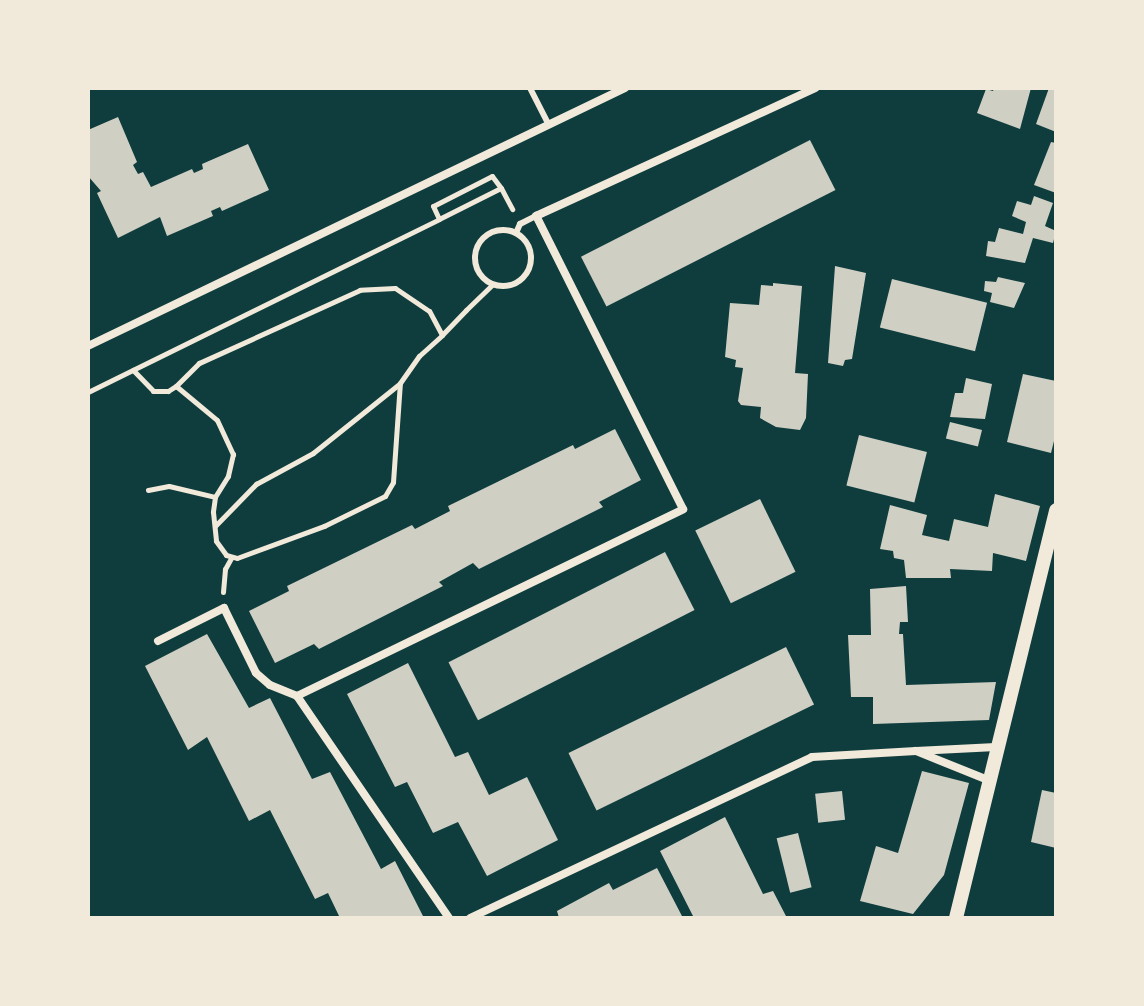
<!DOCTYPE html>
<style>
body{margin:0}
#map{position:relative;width:1144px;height:1006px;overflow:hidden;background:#0f3d3e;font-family:Commissioner,sans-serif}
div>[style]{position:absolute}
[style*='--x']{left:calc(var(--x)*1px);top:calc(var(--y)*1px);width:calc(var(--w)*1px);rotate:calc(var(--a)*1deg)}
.building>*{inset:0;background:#cfcfc3;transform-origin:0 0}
.path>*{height:5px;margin:-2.5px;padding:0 2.5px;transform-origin:2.5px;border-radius:2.5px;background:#f1e9da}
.service>*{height:6px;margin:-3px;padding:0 3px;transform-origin:3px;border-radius:3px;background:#f1e9da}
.service>.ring{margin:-3px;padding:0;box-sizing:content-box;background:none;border:6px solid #f1e9da;border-radius:50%}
.minor>*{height:8px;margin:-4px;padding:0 4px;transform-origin:4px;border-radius:4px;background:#f1e9da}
.tertiary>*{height:14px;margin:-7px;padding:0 7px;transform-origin:7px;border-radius:7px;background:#f1e9da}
span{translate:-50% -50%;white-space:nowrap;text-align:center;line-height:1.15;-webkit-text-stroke:6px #f1e9da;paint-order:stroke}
.frame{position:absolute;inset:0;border:90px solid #f1e9da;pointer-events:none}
</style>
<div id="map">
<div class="building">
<i style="clip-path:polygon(994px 88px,1031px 88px,1020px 129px,977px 113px,986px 89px,993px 91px)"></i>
<i style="clip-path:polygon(1049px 88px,1056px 88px,1056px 132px,1036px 124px)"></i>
<i style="clip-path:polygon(118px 117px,137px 162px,133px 165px,138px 174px,143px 172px,151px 187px,192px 169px,194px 173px,203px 169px,202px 164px,248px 144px,269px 190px,222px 211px,220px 207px,211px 211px,213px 216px,167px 236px,160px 217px,118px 238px,97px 193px,101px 191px,88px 176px,88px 130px)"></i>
<i style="left:810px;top:140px;width:56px;height:257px;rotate:63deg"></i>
<i style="clip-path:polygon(1051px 142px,1056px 143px,1056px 193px,1034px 185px)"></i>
<i style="clip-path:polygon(1034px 196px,1053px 203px,1045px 226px,1056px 231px,1053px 243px,1033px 238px,1025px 263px,986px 256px,988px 241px,995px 242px,999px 228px,1023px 234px,1026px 222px,1012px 216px,1017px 201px,1031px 205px)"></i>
<i style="clip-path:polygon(835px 266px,866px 273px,852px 359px,845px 360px,843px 366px,828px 363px)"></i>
<i style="clip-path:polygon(998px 277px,1025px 283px,1014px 308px,990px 302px,992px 293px,984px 291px,985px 281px,996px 282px)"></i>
<i style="left:892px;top:279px;width:98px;height:50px;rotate:14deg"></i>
<i style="clip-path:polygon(773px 283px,802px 286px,795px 373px,808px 374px,806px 418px,800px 430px,776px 427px,760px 418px,761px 407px,741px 405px,738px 401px,743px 368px,735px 367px,736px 360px,725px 357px,730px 303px,759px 305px,761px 285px,773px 286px)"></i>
<i style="clip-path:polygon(1023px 374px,1056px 381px,1056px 433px,1051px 453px,1007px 442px)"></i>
<i style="clip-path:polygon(966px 378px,992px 384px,985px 419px,950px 417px,955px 393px,963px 393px)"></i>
<i style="left:950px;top:422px;width:33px;height:17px;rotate:14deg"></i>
<i style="clip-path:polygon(615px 429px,641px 480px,599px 502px,603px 507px,479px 569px,473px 563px,439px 582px,443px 586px,319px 649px,314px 644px,275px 663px,249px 611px,289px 591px,287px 586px,412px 525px,415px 529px,450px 511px,448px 506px,573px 445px,575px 449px)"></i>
<i style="left:859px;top:435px;width:70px;height:52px;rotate:14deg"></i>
<i style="clip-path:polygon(995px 494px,1040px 506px,1026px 561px,993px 553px,992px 571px,950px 569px,951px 578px,906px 578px,904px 560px,894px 558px,893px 551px,880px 549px,890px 505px,927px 515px,922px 535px,949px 541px,954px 519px,988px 527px)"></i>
<i style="left:760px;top:499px;width:81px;height:72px;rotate:64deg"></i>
<i style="left:665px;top:552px;width:65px;height:243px;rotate:63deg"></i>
<i style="clip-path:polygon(906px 586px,908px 622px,900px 622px,899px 634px,903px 634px,906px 685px,996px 682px,989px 720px,873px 724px,873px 697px,851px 697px,848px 635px,871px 635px,870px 589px)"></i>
<i style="clip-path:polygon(207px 634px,249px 708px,270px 698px,312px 779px,330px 772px,381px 869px,395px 861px,424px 918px,340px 918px,328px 893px,315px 899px,270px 810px,249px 821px,207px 737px,188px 750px,145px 666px)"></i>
<i style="left:786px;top:647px;width:64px;height:242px;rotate:64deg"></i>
<i style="clip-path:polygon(408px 663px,455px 757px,468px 752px,489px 795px,527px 777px,558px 840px,487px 876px,458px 822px,433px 833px,407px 782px,395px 787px,347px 694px)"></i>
<i style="clip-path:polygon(922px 771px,969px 783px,944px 875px,913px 914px,860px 901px,876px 846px,898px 853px)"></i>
<i style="clip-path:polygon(1042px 790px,1056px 793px,1056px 848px,1031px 842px)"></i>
<i style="left:842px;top:791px;width:29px;height:27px;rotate:84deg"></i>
<i style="clip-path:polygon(725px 817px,763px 894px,773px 891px,787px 918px,694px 918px,660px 851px)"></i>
<i style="left:798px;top:833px;width:56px;height:22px;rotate:76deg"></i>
<i style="clip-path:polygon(657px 868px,683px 918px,559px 918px,557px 911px,609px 883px,613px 890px)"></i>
</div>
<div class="path">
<i style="--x:501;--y:188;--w:15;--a:-127"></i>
<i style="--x:492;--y:176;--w:66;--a:153"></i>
<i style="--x:433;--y:206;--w:14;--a:65"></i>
<i style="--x:439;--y:219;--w:69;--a:-26.6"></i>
<i style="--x:501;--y:188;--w:24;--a:62"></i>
<i style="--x:442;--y:335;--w:27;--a:-118"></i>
<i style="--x:429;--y:311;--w:41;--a:-145.9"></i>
<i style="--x:395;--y:288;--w:35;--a:177"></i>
<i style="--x:360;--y:290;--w:177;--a:155.6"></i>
<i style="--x:199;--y:363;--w:33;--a:135"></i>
<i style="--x:176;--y:386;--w:53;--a:39.7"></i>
<i style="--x:217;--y:420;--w:38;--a:65"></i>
<i style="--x:233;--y:454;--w:23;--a:103"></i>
<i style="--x:228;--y:476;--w:25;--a:122"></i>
<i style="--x:215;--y:497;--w:15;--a:98"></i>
<i style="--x:213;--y:512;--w:29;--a:84"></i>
<i style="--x:216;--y:541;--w:17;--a:54"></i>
<i style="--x:226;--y:555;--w:11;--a:15"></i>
<i style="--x:237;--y:558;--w:93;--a:-20.2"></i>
<i style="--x:324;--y:526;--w:68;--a:-26.2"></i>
<i style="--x:385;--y:496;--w:16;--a:-60"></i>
<i style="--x:393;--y:482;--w:99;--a:-86"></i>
<i style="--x:400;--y:383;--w:33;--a:-55"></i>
<i style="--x:419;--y:356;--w:31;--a:-42"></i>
<i style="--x:442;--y:335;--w:35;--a:-46"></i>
<i style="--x:466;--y:310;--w:37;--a:-44"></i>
<i style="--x:133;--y:370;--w:29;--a:46"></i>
<i style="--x:153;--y:391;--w:15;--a:0"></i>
<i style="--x:168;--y:391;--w:9;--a:-32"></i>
<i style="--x:88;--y:392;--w:391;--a:-26.2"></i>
<i style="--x:148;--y:490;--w:21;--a:-11"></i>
<i style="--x:169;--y:486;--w:47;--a:13.4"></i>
<i style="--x:215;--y:526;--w:59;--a:-45.7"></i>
<i style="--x:256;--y:484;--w:65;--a:-28.5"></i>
<i style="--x:313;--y:453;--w:110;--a:-38.7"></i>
<i style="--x:223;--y:592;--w:23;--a:-85"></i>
<i style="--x:225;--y:569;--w:13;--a:-61"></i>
</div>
<div class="service">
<i style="--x:530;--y:88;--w:39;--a:63"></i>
<i class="ring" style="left:475px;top:230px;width:50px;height:50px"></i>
<i style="--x:516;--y:233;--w:10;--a:-66"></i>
<i style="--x:520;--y:224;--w:18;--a:-27"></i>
</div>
<div class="minor">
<i style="--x:88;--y:346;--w:596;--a:-25.66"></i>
<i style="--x:158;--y:641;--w:74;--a:-26.6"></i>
<i style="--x:224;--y:608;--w:72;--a:63.8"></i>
<i style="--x:256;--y:673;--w:18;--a:41"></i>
<i style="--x:270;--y:685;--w:29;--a:22"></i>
<i style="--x:988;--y:780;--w:78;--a:-158.1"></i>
<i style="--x:916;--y:751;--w:80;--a:-2.9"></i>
<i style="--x:449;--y:918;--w:269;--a:-124.4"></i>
<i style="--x:297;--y:696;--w:429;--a:-25.8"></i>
<i style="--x:683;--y:509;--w:328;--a:-116.6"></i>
<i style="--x:536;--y:216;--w:307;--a:-24.6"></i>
<i style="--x:470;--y:918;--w:378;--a:-25.2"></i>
<i style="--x:812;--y:757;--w:104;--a:-3.3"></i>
</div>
<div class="tertiary">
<i style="--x:956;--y:918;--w:420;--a:-76.2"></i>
</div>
<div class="frame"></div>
</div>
